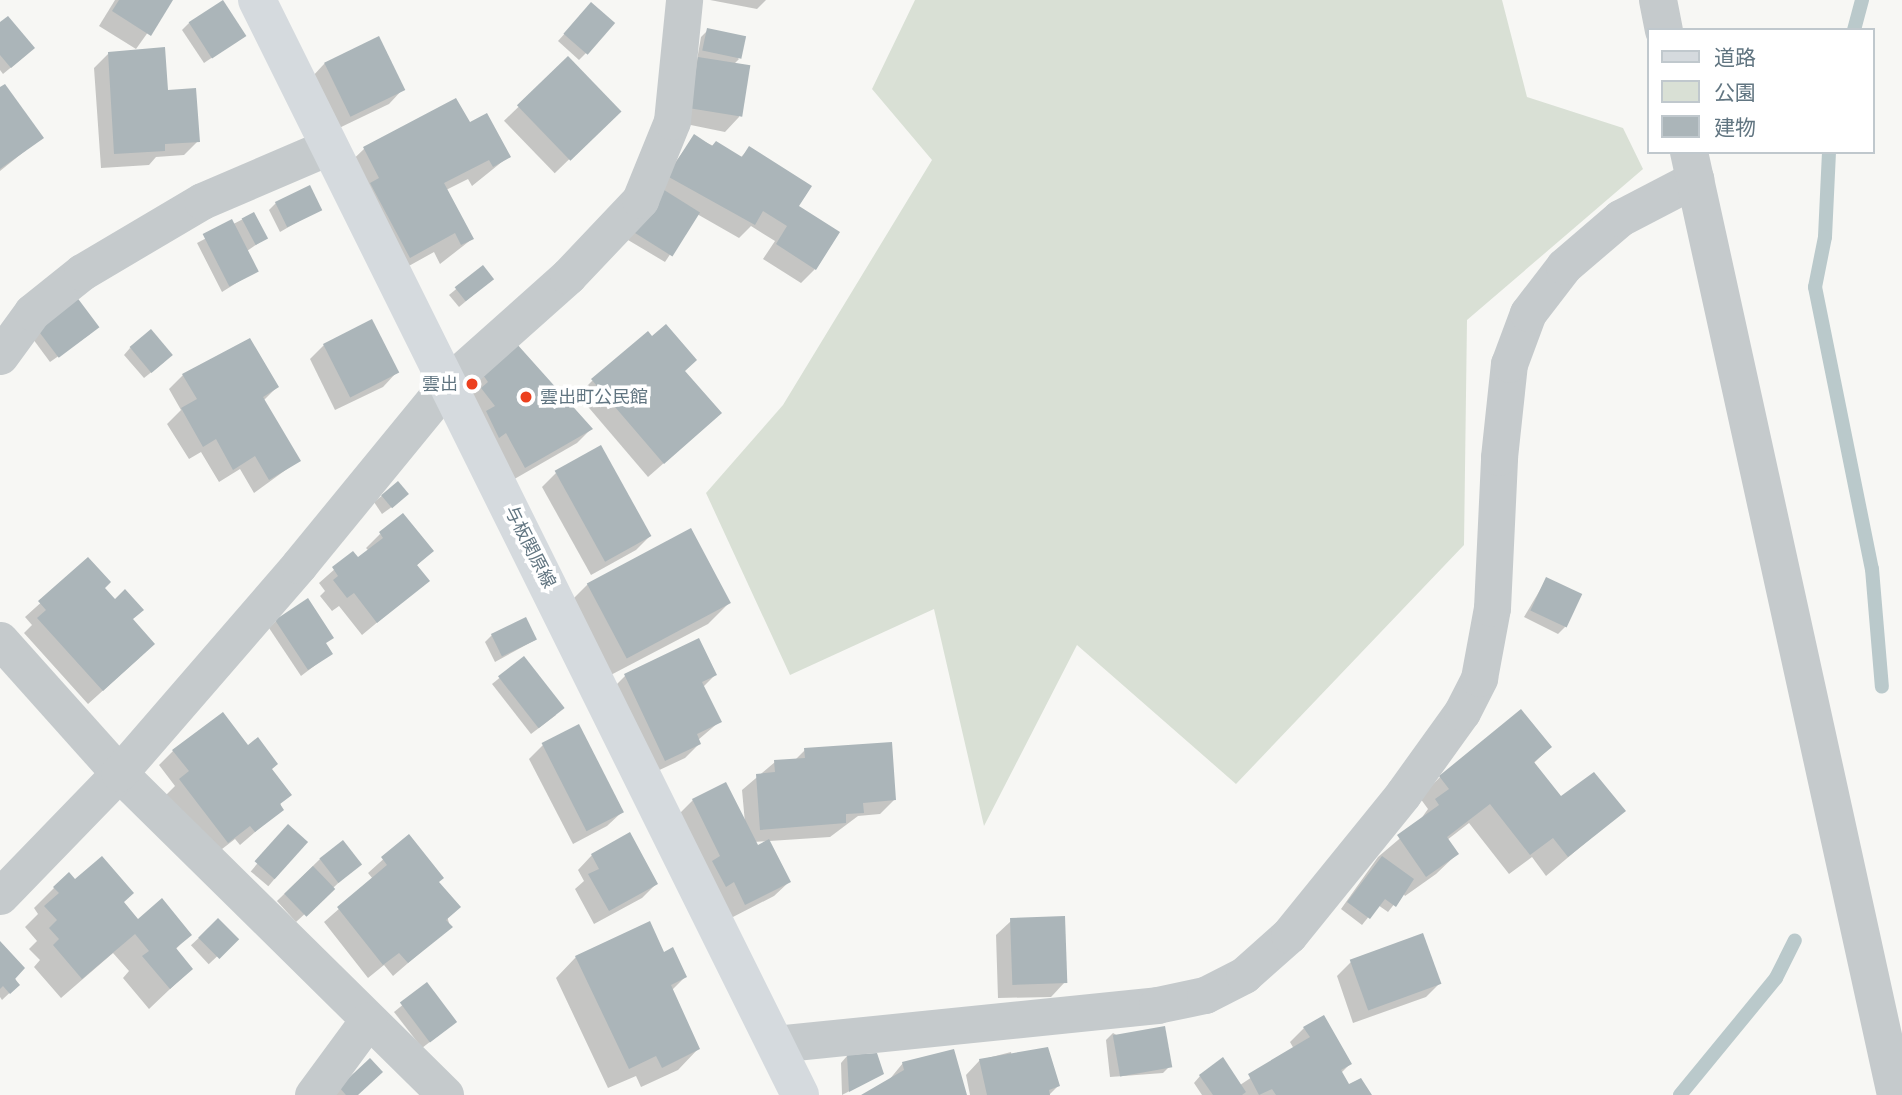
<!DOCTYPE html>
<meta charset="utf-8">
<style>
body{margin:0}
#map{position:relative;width:1902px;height:1095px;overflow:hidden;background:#f7f7f4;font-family:Poppins,"Noto Sans JP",sans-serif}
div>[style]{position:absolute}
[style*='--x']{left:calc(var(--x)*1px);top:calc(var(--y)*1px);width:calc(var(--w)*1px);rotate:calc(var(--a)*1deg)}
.green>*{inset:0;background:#d9e0d5}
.shadow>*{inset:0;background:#0003;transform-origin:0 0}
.stream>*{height:14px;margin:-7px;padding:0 7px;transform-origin:7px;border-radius:7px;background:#bac9cb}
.building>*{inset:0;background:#abb5b9;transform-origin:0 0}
.minor>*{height:37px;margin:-18.5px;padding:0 18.5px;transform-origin:18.5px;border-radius:18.5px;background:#c5cacc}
.tertiary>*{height:38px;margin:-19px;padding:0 19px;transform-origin:19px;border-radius:19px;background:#c5cacc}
.secondary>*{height:38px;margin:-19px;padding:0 19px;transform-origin:19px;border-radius:19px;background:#d5dade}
.dots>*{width:19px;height:19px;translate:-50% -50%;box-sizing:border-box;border:4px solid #fff;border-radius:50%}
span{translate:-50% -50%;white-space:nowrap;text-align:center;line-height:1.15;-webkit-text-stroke:7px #fff;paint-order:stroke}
.poi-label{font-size:18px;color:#617581}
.right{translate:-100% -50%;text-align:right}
.left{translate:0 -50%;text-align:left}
.street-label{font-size:18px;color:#617581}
.legend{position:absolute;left:1647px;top:28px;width:228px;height:126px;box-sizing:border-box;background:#fff;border:2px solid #c0c8cd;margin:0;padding:9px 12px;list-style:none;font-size:21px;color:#617581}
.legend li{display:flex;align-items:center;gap:14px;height:35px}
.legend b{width:35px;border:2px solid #c0c8cd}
</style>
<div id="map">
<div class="green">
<i style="clip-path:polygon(915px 0,1502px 0,1527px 97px,1623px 128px,1643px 169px,1467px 320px,1464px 545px,1236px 784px,1077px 645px,984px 826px,934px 609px,790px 675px,706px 493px,783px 405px,932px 160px,872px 89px)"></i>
</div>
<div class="shadow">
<i style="clip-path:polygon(115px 0,171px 0,136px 49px,99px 26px)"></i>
<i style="clip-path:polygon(710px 0,766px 0,757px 9px)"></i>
<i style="clip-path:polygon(585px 11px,586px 53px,579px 60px,558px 41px)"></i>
<i style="clip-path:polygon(189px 23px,244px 36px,204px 63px,182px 30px)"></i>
<i style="clip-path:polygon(0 24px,26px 55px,3px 74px,0 70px)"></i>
<i style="clip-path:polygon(708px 30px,739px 59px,734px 64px,739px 117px,725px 132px,676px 122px,684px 73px,697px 60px,701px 37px)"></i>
<i style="clip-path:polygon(109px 53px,166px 92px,198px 141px,184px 155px,156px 157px,149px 165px,101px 168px,94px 68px)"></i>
<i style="left:568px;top:59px;width:73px;height:89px;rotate:46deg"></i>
<i style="clip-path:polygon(325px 63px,403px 89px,389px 104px,337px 129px,311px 78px)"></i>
<i style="clip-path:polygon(0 89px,41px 138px,0 171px)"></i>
<i style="clip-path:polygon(456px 100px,469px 124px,508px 157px,472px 186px,468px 179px,446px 190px,472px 239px,440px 264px,434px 252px,389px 277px,343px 169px,364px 149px)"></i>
<i style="clip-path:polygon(694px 137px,740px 158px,750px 148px,796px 207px,815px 269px,801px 283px,763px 259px,775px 241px,751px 226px,739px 238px,697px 214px,665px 262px,628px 240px,654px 191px)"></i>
<i style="clip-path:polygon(276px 203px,320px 209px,280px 232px,269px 210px)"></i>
<i style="clip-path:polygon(243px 219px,266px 238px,247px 251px,257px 270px,222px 292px,197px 243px)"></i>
<i style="clip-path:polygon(483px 267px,485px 285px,459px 307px,449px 295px)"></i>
<i style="clip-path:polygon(76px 299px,90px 334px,50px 362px,30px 335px)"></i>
<i style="clip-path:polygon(324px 345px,397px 372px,383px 387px,335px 410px,310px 359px)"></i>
<i style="clip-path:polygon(130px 348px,164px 362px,144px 378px,124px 355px)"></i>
<i style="clip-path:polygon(684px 372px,705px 427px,648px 477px,578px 395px,592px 381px)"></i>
<i style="clip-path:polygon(482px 373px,591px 429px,577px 443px,511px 481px,468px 387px)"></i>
<i style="clip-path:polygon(183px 375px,277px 387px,263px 401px,298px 461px,254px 493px,240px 469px,219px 482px,201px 452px,189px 459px,167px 424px,181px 410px,169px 389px)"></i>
<i style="clip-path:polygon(556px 473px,650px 536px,636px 550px,591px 575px,542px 487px)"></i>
<i style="clip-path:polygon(398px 483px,400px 501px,382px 514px,374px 502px)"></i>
<i style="clip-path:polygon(380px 534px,432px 551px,416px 566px,427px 581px,362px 635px,339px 606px,332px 611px,320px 596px,325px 591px,319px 583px,353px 553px,358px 560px,369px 551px,366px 548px)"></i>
<i style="clip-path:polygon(88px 560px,102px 588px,131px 620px,139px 658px,88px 704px,24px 633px,32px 625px,25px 617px)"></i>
<i style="clip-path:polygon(1546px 580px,1565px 627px,1558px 634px,1524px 617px)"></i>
<i style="clip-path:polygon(588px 584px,729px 603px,708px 624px,605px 678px,567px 605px)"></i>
<i style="clip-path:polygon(276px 621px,324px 645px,330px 654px,301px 676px,269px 628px)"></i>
<i style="clip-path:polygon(492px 635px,535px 640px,495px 662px,485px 642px)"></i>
<i style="clip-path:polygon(524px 658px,556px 715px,531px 734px,492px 684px)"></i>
<i style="clip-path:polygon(715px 675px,703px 687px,719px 722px,698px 740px,699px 744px,685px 758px,651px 774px,611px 690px,625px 676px)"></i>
<i style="clip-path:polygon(543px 745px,622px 812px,607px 826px,573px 844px,529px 759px)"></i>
<i style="clip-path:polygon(248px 747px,270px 769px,282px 809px,240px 845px,235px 839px,213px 856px,166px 795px,175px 786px,159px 765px,173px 751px)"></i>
<i style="clip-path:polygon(1550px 747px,1533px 764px,1561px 798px,1623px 811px,1546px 876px,1532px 857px,1509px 874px,1469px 823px,1447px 840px,1457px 854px,1436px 874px,1405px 896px,1403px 893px,1388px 912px,1378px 905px,1362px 925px,1341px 909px,1378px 857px,1418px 823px,1428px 809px,1420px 798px,1440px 777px)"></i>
<i style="clip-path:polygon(805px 750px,894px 800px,880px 814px,858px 816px,830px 837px,754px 842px,789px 882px,774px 896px,731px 918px,679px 814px,693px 800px,745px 823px,742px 790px,775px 762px,795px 760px)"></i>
<i style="left:288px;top:827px;width:23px;height:58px;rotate:40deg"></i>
<i style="clip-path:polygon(409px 836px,438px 882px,450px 927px,393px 976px,384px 965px,368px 978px,324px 922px,373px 879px,368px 873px)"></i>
<i style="clip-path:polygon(592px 855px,656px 884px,642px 898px,594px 924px,575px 889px,584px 881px,578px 870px)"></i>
<i style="clip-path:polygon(320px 859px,359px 864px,296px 922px,277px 901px)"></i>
<i style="clip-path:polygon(75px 881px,122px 903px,138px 921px,190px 934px,175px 950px,191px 969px,149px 1009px,123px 978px,129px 971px,113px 953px,61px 998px,34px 967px,40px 960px,29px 949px,37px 941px,25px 927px,38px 914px,34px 908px,54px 888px)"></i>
<i style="left:218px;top:920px;width:26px;height:37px;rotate:47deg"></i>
<i style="clip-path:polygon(1011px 921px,1065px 982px,1051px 997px,998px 998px,996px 935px)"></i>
<i style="clip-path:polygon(0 943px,18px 985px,2px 1000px,0 997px)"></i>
<i style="clip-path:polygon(663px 954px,685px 977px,671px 991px,698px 1049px,678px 1070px,641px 1087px,636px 1076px,608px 1088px,556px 978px,576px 957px)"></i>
<i style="clip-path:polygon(1351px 962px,1440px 983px,1426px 997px,1353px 1023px,1337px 976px)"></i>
<i style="clip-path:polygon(427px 985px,448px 1028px,422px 1048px,394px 1012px)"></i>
<i style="clip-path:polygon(1304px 1028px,1350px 1064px,1341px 1073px,1349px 1086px,1370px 1095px,1202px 1095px,1194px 1083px,1200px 1076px,1240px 1085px,1294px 1049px,1290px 1042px)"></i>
<i style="clip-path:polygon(1113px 1033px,1170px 1066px,1163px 1073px,1110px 1077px,1106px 1040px)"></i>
<i style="clip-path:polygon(1011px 1052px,1012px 1058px,1058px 1086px,1049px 1095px,970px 1095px,966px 1075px,980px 1060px)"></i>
<i style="clip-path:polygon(847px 1056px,882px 1074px,842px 1095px,841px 1063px)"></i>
<i style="clip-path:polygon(903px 1063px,965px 1095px,864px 1095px,889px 1080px)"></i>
<i style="clip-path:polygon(340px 1088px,357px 1095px,333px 1095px)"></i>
</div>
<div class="stream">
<i style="--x:1854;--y:30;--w:31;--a:-75"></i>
<i style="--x:1829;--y:152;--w:85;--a:92.7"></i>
<i style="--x:1825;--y:237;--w:51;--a:101.3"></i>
<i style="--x:1815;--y:287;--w:288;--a:78.6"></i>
<i style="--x:1872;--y:569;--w:118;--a:85.2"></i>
<i style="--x:1680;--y:1095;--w:151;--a:-50.6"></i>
<i style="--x:1776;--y:978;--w:42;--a:-63.4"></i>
</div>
<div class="building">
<i style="clip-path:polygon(119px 0,173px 0,151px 36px,112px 11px)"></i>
<i style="left:223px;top:0;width:43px;height:41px;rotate:57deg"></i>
<i style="left:591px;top:2px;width:32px;height:42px;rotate:41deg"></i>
<i style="clip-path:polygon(8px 16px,35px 48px,11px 68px,0 55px,0 22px)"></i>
<i style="left:707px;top:28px;width:40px;height:23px;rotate:12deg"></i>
<i style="left:379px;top:36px;width:60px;height:61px;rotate:64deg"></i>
<i style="clip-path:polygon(165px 47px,168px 90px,196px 88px,200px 142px,165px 144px,165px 151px,114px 154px,108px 52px)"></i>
<i style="left:568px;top:56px;width:77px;height:71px;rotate:46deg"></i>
<i style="left:698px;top:57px;width:53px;height:52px;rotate:9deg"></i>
<i style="clip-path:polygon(5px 84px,44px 138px,0 169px,0 87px)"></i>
<i style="clip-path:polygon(456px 98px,470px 122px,487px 113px,511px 157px,493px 167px,489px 160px,444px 183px,474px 239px,461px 245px,455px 233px,410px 258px,370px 183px,379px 178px,363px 147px)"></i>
<i style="clip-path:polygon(694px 134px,712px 146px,716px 141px,742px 157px,749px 146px,812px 186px,799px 206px,840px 232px,816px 270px,776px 244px,787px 226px,763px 211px,755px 225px,667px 176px)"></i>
<i style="left:310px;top:185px;width:28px;height:39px;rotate:64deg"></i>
<i style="left:661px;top:188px;width:46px;height:52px;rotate:32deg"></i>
<i style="left:254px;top:212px;width:30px;height:14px;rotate:62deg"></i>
<i style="left:232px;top:219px;width:59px;height:33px;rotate:63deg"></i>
<i style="left:483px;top:265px;width:18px;height:36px;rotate:52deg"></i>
<i style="left:76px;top:296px;width:39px;height:51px;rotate:53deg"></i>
<i style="left:372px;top:319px;width:60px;height:55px;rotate:63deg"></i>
<i style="clip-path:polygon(666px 324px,697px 360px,685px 371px,722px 413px,664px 464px,591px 379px,648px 331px,652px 336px)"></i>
<i style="left:151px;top:329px;width:34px;height:28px;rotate:50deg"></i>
<i style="clip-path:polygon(250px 338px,279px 387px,263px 397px,301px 461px,269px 480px,255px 456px,233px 470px,216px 439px,203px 447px,181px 408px,197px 399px,182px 374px)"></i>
<i style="clip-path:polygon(516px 343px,593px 429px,525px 468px,506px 433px,499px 438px,486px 411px,495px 406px,481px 388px,488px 382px,481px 372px)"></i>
<i style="left:601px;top:445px;width:104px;height:53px;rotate:61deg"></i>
<i style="left:398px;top:481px;width:17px;height:22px;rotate:50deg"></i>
<i style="clip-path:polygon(403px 513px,434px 551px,417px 565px,430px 581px,377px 623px,354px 593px,347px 598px,333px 580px,338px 576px,332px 567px,353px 551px,358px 557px,383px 538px,379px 532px)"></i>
<i style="left:691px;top:528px;width:85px;height:118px;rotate:62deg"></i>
<i style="clip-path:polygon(88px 557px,111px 582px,105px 588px,115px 599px,125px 589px,144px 610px,133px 619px,155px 644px,103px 691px,37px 618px,46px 610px,38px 601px)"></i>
<i style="left:1546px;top:577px;width:40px;height:37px;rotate:25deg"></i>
<i style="clip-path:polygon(308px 598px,334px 638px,326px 643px,333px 654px,308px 670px,275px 620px)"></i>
<i style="left:526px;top:617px;width:25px;height:39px;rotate:64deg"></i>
<i style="clip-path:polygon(699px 638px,717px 675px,702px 682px,722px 722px,697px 734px,701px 744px,665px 761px,624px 674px)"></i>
<i style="left:524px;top:656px;width:66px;height:33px;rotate:52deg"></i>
<i style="clip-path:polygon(1521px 709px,1552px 747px,1534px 762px,1561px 796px,1594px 772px,1626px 811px,1568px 857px,1553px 838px,1530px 855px,1490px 804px,1447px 837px,1459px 854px,1426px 877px,1397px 835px,1439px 805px,1435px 799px,1449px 789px,1439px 776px)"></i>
<i style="clip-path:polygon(223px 712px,248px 745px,258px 737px,278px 764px,272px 769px,292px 795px,280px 804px,284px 810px,255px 832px,250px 826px,228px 843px,179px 779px,189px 771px,172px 750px)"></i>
<i style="left:579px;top:724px;width:99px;height:42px;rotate:63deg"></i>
<i style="clip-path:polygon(892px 742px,896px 800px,863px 803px,864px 813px,846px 814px,846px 823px,760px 830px,756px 774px,775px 772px,774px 760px,805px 758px,804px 748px)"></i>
<i style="clip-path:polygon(726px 782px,758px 845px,769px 839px,791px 882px,745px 905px,734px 882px,726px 887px,712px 861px,720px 856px,692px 799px)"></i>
<i style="left:288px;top:824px;width:27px;height:50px;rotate:42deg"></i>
<i style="clip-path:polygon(630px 832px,658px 884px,609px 911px,588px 874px,599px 869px,591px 854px)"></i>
<i style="clip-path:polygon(409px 834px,444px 878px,439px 882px,461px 907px,446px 920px,453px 927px,408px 963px,399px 953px,383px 965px,337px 907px,387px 865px,381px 857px)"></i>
<i style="left:343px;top:840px;width:31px;height:30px;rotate:52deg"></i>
<i style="clip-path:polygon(102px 856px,134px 893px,124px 902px,138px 919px,162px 898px,192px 935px,176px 948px,193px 969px,170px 989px,142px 956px,149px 951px,135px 934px,82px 979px,53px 945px,59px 939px,49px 928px,57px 920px,44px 906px,59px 893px,53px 887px,69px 872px,75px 879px)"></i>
<i style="clip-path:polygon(1382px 856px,1414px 879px,1396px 907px,1385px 899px,1370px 919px,1347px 902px)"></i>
<i style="left:313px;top:866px;width:32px;height:40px;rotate:46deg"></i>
<i style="left:1065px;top:916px;width:67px;height:55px;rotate:88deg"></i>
<i style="left:218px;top:918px;width:30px;height:28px;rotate:45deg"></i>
<i style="clip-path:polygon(650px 921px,664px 952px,673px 947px,687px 977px,671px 985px,700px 1049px,662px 1068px,656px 1056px,629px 1069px,575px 956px)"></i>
<i style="left:1423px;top:933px;width:54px;height:78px;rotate:70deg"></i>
<i style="clip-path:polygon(0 941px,25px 968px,15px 979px,20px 985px,10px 994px,3px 986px,0 989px)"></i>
<i style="left:427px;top:982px;width:50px;height:34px;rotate:53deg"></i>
<i style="clip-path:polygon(1324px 1015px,1352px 1064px,1341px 1070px,1349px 1084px,1361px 1078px,1372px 1095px,1276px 1095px,1272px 1089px,1259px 1095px,1248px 1074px,1310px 1037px,1303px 1027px)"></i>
<i style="left:1165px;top:1026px;width:42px;height:53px;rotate:80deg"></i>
<i style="clip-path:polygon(1048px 1047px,1060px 1086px,1049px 1090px,1050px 1095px,987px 1095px,979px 1059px)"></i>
<i style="clip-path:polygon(954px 1049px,967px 1095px,861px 1095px,904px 1070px,902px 1062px)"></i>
<i style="clip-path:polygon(877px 1053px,884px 1074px,849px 1092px,847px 1055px)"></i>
<i style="clip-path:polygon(1223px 1057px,1246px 1092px,1242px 1095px,1213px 1095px,1199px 1075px)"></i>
<i style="clip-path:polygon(370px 1058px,383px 1072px,358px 1095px,346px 1095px,339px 1087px)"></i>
</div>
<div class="minor">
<i style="--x:0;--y:356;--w:54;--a:-54"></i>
<i style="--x:32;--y:312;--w:64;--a:-38.7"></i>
<i style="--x:82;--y:272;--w:139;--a:-30.6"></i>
<i style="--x:202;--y:201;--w:137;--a:-23.2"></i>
<i style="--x:0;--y:640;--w:178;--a:48.2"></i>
<i style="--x:119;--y:773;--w:458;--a:44.6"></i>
<i style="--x:0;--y:896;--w:171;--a:-45.9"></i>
<i style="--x:119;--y:773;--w:275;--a:-49.1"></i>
<i style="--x:299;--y:565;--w:235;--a:-50.7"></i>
<i style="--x:448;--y:383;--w:161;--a:-41.7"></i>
<i style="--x:568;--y:276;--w:105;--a:-46.5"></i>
<i style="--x:640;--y:200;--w:85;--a:-67.9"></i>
<i style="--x:672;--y:121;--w:122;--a:-84.3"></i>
<i style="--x:775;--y:1044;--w:384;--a:-5.8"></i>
<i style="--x:1157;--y:1005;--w:49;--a:-11.8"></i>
<i style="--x:1205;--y:995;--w:44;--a:-27.1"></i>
<i style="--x:1244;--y:975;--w:60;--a:-41.6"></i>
<i style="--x:1289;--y:935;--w:181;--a:-51"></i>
<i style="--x:1403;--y:794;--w:101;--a:-54.3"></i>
<i style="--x:1462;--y:712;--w:38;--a:-63"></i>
<i style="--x:1479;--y:678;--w:71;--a:-79.5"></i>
<i style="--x:1492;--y:608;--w:151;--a:-87.3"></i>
<i style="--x:1499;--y:457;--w:94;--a:-83.9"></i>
<i style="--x:1509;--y:364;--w:54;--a:-69.6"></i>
<i style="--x:1528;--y:313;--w:59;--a:-52.5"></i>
<i style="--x:1564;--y:266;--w:74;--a:-40.6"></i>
<i style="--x:1620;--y:218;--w:85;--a:-27.5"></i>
<i style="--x:313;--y:1095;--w:93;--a:-53.7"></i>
</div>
<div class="tertiary">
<i style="--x:1658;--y:0;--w:31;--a:79"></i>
<i style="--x:1689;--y:152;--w:965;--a:77.62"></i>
</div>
<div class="secondary">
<i style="--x:257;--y:0;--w:1222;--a:63.62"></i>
</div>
<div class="dots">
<i style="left:472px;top:384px;background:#ec401f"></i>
<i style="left:526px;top:397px;background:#ec401f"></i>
</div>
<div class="poi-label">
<span class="right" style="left:458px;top:384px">雲出</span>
<span class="left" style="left:540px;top:397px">雲出町公民館</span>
</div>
<div class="street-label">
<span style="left:530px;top:547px;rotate:63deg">与板関原線</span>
</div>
<ul class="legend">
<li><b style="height:9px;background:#d5dade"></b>道路</li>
<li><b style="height:19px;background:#d9e0d5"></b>公園</li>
<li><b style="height:19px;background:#abb5b9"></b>建物</li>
</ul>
</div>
